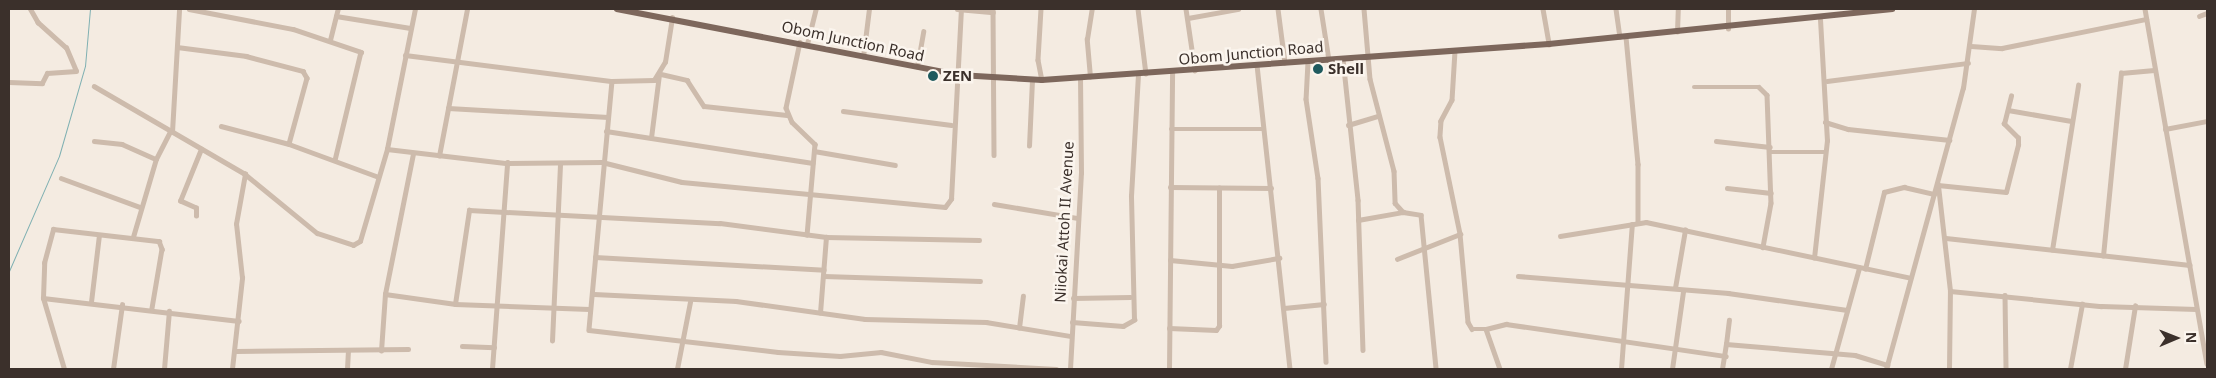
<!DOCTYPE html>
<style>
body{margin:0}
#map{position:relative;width:2216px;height:378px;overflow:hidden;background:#f4ebe1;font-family:"Noto Sans",sans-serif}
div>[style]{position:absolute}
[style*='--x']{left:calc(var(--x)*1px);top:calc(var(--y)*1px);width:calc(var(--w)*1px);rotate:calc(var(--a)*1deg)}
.stream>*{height:1px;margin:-0.5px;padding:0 0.5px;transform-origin:0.5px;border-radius:0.5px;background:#7fb0b2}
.minor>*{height:4.5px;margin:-2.25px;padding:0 2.25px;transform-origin:2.25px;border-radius:2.25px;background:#cdbbac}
.major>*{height:5.5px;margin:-2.75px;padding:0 2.75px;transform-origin:2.75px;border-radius:2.75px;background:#7d675c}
.dots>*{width:14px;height:14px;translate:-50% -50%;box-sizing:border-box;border:2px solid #fbf5ee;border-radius:50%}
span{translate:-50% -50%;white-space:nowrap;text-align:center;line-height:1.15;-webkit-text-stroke:5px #fbf5ee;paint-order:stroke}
.street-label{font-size:15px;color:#3b302b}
.poi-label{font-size:15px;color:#3b302b;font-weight:700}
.left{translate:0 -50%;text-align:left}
.frame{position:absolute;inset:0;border:10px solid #3b302b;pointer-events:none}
.north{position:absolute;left:2151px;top:313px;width:50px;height:50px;-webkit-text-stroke:4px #fbf5ee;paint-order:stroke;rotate:89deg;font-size:14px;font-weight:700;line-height:20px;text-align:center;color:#3b302b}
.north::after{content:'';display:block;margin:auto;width:18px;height:22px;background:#3b302b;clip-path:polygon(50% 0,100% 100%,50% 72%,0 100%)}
</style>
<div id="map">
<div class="stream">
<i style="--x:9;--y:271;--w:125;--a:-66.5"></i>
<i style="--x:59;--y:156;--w:94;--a:-73.9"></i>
<i style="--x:85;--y:66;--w:57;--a:-85"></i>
</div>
<div class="minor">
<i style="--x:189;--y:9;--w:106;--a:10.9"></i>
<i style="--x:293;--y:29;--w:72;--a:18.7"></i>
<i style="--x:361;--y:52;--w:111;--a:103.5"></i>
<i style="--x:957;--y:9;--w:36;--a:5"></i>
<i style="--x:993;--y:9;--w:146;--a:89.6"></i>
<i style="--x:1041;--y:9;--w:51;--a:93.4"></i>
<i style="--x:1038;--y:60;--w:20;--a:79"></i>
<i style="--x:1138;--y:9;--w:65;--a:83"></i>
<i style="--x:1186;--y:9;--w:62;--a:81.6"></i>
<i style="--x:1278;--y:9;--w:54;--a:82.6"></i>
<i style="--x:1321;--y:9;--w:52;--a:81.1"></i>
<i style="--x:1364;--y:9;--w:70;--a:85.1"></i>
<i style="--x:1370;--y:79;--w:95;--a:75.4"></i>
<i style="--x:1394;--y:171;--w:32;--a:88"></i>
<i style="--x:1395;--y:203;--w:12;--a:48"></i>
<i style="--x:1403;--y:212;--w:18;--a:9"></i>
<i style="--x:1421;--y:215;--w:155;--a:84.4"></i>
<i style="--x:1543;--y:9;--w:36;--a:80"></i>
<i style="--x:1616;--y:9;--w:28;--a:82"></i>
<i style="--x:2145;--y:9;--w:360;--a:80.1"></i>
<i style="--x:336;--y:16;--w:75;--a:9.2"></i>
<i style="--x:2199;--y:16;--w:9;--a:-21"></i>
<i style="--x:1188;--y:18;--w:51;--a:-10.2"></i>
<i style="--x:1728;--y:29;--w:20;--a:-90"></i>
<i style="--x:1677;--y:32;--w:23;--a:-88"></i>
<i style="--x:1626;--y:37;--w:128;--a:84.6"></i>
<i style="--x:1638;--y:164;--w:57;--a:90"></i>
<i style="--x:330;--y:40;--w:32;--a:-76"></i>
<i style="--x:800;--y:42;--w:67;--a:102"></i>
<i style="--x:786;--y:108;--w:15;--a:67"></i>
<i style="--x:792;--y:122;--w:32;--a:44"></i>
<i style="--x:815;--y:144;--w:91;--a:95"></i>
<i style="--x:807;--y:44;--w:36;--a:-76"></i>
<i style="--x:1971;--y:46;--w:31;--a:4"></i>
<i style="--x:2002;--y:48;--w:147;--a:-11.4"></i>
<i style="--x:177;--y:47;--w:70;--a:7.4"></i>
<i style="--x:246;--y:56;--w:59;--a:14.7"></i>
<i style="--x:303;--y:71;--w:8;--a:60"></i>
<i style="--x:307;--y:78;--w:68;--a:105.3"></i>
<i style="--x:1455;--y:51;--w:49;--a:93.5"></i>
<i style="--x:1452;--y:100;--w:24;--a:118"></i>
<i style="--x:1441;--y:121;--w:16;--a:94"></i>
<i style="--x:1440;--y:137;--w:99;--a:78.3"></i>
<i style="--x:1460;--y:234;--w:88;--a:84.8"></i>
<i style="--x:1468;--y:322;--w:8;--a:60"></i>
<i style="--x:1472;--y:329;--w:14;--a:0"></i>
<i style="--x:1486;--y:329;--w:42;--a:70.7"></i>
<i style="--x:405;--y:55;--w:209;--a:7.2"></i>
<i style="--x:612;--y:81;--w:42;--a:-1.4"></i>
<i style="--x:654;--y:80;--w:21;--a:-59"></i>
<i style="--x:665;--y:62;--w:45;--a:-81"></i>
<i style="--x:863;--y:57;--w:48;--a:-82.9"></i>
<i style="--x:1343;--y:59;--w:142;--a:83.9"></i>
<i style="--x:1358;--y:200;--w:150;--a:88.1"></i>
<i style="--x:1308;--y:62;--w:37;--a:93"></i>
<i style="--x:1306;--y:99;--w:80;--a:81.4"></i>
<i style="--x:1318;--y:178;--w:184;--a:87.5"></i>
<i style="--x:1257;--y:65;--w:306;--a:83.8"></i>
<i style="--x:917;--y:67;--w:36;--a:-80"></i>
<i style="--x:661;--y:74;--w:27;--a:13"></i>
<i style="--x:687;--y:80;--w:31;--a:57"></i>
<i style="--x:704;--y:106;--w:83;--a:6.2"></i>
<i style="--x:1090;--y:77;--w:38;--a:-95"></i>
<i style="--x:1087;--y:39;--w:30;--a:-81"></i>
<i style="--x:612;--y:81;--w:250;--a:95.3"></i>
<i style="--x:589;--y:330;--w:190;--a:6.6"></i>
<i style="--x:778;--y:352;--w:62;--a:3.7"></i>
<i style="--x:840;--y:356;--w:41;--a:-5.6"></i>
<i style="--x:881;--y:352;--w:52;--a:11.1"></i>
<i style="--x:932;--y:362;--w:124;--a:3.2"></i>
<i style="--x:1827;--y:81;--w:142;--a:-7.3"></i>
<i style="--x:9;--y:82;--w:33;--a:2"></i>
<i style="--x:42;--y:83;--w:11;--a:-63"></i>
<i style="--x:47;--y:73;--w:29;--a:-4"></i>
<i style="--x:76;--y:71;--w:25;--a:-113"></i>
<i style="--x:66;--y:48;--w:38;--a:-138"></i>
<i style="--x:38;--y:23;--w:16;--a:-120"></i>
<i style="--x:94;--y:86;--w:175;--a:30.2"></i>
<i style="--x:245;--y:174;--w:93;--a:39.3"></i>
<i style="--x:317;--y:233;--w:38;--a:18"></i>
<i style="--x:353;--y:245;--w:8;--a:-30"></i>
<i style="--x:360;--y:241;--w:96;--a:-73.6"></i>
<i style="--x:387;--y:149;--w:143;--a:-78.7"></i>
<i style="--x:1694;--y:87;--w:65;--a:0"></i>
<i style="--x:1759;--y:87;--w:11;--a:45"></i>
<i style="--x:1767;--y:95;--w:108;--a:87.9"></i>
<i style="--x:1771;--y:203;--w:45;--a:100.3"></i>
<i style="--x:448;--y:108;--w:160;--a:3.2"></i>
<i style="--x:2008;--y:110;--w:64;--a:9.9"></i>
<i style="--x:843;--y:111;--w:109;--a:7.4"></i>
<i style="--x:1825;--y:122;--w:24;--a:17"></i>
<i style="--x:1848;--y:129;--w:102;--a:6.2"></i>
<i style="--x:1348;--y:125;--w:31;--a:-17"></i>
<i style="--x:221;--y:126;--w:70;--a:14.8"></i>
<i style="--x:289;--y:144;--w:93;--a:20.2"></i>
<i style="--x:1171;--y:129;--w:92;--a:0"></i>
<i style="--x:2165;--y:129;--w:43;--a:-10.8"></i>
<i style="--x:606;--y:131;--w:209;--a:8.8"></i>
<i style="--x:172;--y:132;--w:123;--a:-86.7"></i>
<i style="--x:651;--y:138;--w:64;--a:-82.8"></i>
<i style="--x:94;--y:141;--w:28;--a:6"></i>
<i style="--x:122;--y:144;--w:37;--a:24"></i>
<i style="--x:1716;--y:141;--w:54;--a:6.3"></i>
<i style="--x:1029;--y:146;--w:66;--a:-87.4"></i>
<i style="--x:387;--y:149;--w:121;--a:6.7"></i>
<i style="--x:507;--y:163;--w:95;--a:-0.6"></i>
<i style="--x:602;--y:162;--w:82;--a:14"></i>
<i style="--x:682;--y:182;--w:264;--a:5.4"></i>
<i style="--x:945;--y:207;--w:10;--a:-53"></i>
<i style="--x:951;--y:199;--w:190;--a:-87"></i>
<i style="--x:814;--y:151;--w:82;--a:9.8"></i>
<i style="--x:1770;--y:152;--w:56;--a:0"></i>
<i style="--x:439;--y:156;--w:150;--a:-79.2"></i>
<i style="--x:61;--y:178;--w:84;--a:20.2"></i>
<i style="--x:1170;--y:187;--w:101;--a:0.6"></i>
<i style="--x:1727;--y:188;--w:44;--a:6.5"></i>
<i style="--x:994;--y:204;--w:85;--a:9.5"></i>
<i style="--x:196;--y:216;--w:8;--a:-90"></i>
<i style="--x:196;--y:208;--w:17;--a:-156"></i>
<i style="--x:180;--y:201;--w:56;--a:-68"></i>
<i style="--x:1358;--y:220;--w:46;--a:-10.1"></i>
<i style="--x:1560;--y:236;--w:87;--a:-9.2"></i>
<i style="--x:1646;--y:222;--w:268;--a:11.9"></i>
<i style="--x:133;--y:237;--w:81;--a:-73.6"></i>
<i style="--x:156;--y:159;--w:31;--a:-63"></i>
<i style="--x:1946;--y:238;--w:245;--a:6.3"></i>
<i style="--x:2052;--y:250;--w:167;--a:-81"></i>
<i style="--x:2103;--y:256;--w:184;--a:-84.4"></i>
<i style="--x:2121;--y:73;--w:33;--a:-5"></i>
<i style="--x:595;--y:257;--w:229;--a:3.2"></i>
<i style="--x:1814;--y:258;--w:118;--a:-83.7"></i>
<i style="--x:1827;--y:141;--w:121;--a:-93.3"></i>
<i style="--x:1397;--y:259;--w:68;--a:-21.6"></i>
<i style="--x:1170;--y:260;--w:62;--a:5.5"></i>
<i style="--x:1232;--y:266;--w:48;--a:-9.7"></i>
<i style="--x:1865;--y:269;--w:79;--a:-76.1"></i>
<i style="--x:1884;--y:192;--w:21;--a:-14"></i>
<i style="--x:1904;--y:187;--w:31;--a:13"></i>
<i style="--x:824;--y:276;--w:156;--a:1.8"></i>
<i style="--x:1518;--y:276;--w:211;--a:4.6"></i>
<i style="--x:1728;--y:293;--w:120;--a:8.1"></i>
<i style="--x:1675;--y:288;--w:59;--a:-80.2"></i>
<i style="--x:1950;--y:291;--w:152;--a:5.7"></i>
<i style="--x:2101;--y:306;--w:95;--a:1.8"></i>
<i style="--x:385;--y:294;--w:71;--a:8.1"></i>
<i style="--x:455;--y:304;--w:134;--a:2.1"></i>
<i style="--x:594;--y:294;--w:142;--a:2.8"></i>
<i style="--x:736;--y:301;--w:130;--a:7.9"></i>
<i style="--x:865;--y:319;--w:121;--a:1.4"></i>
<i style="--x:986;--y:322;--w:86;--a:9.4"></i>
<i style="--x:2005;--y:295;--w:74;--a:89.2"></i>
<i style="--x:43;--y:298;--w:197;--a:6.7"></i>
<i style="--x:1073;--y:298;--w:57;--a:-1"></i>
<i style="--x:91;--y:302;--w:67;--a:-83.2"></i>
<i style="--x:455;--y:304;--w:95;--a:-81.5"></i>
<i style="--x:469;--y:210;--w:251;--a:3"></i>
<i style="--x:720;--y:223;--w:107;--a:7.5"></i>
<i style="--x:826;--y:237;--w:153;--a:1.1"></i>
<i style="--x:1284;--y:308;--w:40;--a:-5.7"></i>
<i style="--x:820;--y:313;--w:76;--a:-85.5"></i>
<i style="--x:1072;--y:322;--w:51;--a:4.5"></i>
<i style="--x:1123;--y:326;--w:13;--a:-29"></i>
<i style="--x:1134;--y:320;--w:124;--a:-91.4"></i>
<i style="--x:1131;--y:196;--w:122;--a:-86.7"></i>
<i style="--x:1019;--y:328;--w:32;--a:-83"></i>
<i style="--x:1169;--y:328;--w:47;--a:2.4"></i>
<i style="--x:1216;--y:330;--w:5;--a:-53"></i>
<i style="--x:1219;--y:326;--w:138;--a:-90"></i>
<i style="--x:1486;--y:329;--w:21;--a:-14"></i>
<i style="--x:1506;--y:324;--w:222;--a:8.3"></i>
<i style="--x:552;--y:341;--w:177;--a:-87.4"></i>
<i style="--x:1726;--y:344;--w:24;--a:-83"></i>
<i style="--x:462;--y:346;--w:32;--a:2"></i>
<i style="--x:236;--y:351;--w:172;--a:-0.7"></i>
<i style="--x:381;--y:351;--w:57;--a:-86"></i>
<i style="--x:385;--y:294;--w:143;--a:-78.7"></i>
<i style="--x:64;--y:369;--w:74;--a:-106.5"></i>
<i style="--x:43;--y:298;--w:35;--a:-88"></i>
<i style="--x:44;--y:263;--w:35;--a:-75"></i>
<i style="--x:53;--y:229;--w:107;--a:6.5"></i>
<i style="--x:159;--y:241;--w:9;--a:69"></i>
<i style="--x:162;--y:249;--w:60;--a:99.6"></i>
<i style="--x:113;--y:369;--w:65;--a:-82"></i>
<i style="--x:164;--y:369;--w:58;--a:-85.1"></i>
<i style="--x:232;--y:369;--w:92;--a:-83.7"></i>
<i style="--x:242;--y:278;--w:54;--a:-96.3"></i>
<i style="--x:236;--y:224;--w:51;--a:-79.8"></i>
<i style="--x:347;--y:369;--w:17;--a:-87"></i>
<i style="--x:492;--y:369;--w:207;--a:-85.8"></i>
<i style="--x:677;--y:369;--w:68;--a:-79"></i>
<i style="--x:1070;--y:369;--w:196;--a:-86.8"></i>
<i style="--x:1081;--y:173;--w:95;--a:-90.6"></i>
<i style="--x:1169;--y:369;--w:297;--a:-89.4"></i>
<i style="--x:1621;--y:369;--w:145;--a:-85.7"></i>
<i style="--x:1672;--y:369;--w:78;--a:-81.9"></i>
<i style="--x:1722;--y:369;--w:25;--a:-81"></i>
<i style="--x:1726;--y:344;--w:129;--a:4.9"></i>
<i style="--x:1855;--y:355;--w:34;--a:17"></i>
<i style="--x:1831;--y:369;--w:105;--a:-74.5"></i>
<i style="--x:1886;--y:369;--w:291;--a:-74.7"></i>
<i style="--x:1963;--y:88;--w:80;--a:-82.1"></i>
<i style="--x:1949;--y:369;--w:78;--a:-89.3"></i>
<i style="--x:1950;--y:291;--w:107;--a:-96.5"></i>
<i style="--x:1938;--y:185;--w:68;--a:5.9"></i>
<i style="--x:2006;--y:192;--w:49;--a:-75.7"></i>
<i style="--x:2018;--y:145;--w:7;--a:-90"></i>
<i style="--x:2018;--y:138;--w:20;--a:-135"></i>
<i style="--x:2004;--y:124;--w:29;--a:-76"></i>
<i style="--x:2070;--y:369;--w:66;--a:-79.5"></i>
<i style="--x:2125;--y:369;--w:64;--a:-81"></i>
</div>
<div class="major">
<i style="--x:617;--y:9;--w:348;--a:10.9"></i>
<i style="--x:959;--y:75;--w:83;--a:3.4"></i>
<i style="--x:1042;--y:80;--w:508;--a:-4.06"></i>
<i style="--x:1549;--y:44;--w:345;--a:-5.8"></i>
</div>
<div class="dots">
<i style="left:1318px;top:69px;background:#1f5a5e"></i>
<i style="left:933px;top:76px;background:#1f5a5e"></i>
</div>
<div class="street-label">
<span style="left:853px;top:41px;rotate:12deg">Obom Junction Road</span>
<span style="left:1251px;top:53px;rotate:-5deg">Obom Junction Road</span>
<span style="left:1064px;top:222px;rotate:-87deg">Niiokai Attoh II Avenue</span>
</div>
<div class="poi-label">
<span class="left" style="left:1328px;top:69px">Shell</span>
<span class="left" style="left:943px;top:76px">ZEN</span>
</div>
<div class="frame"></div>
<div class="north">N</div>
</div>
